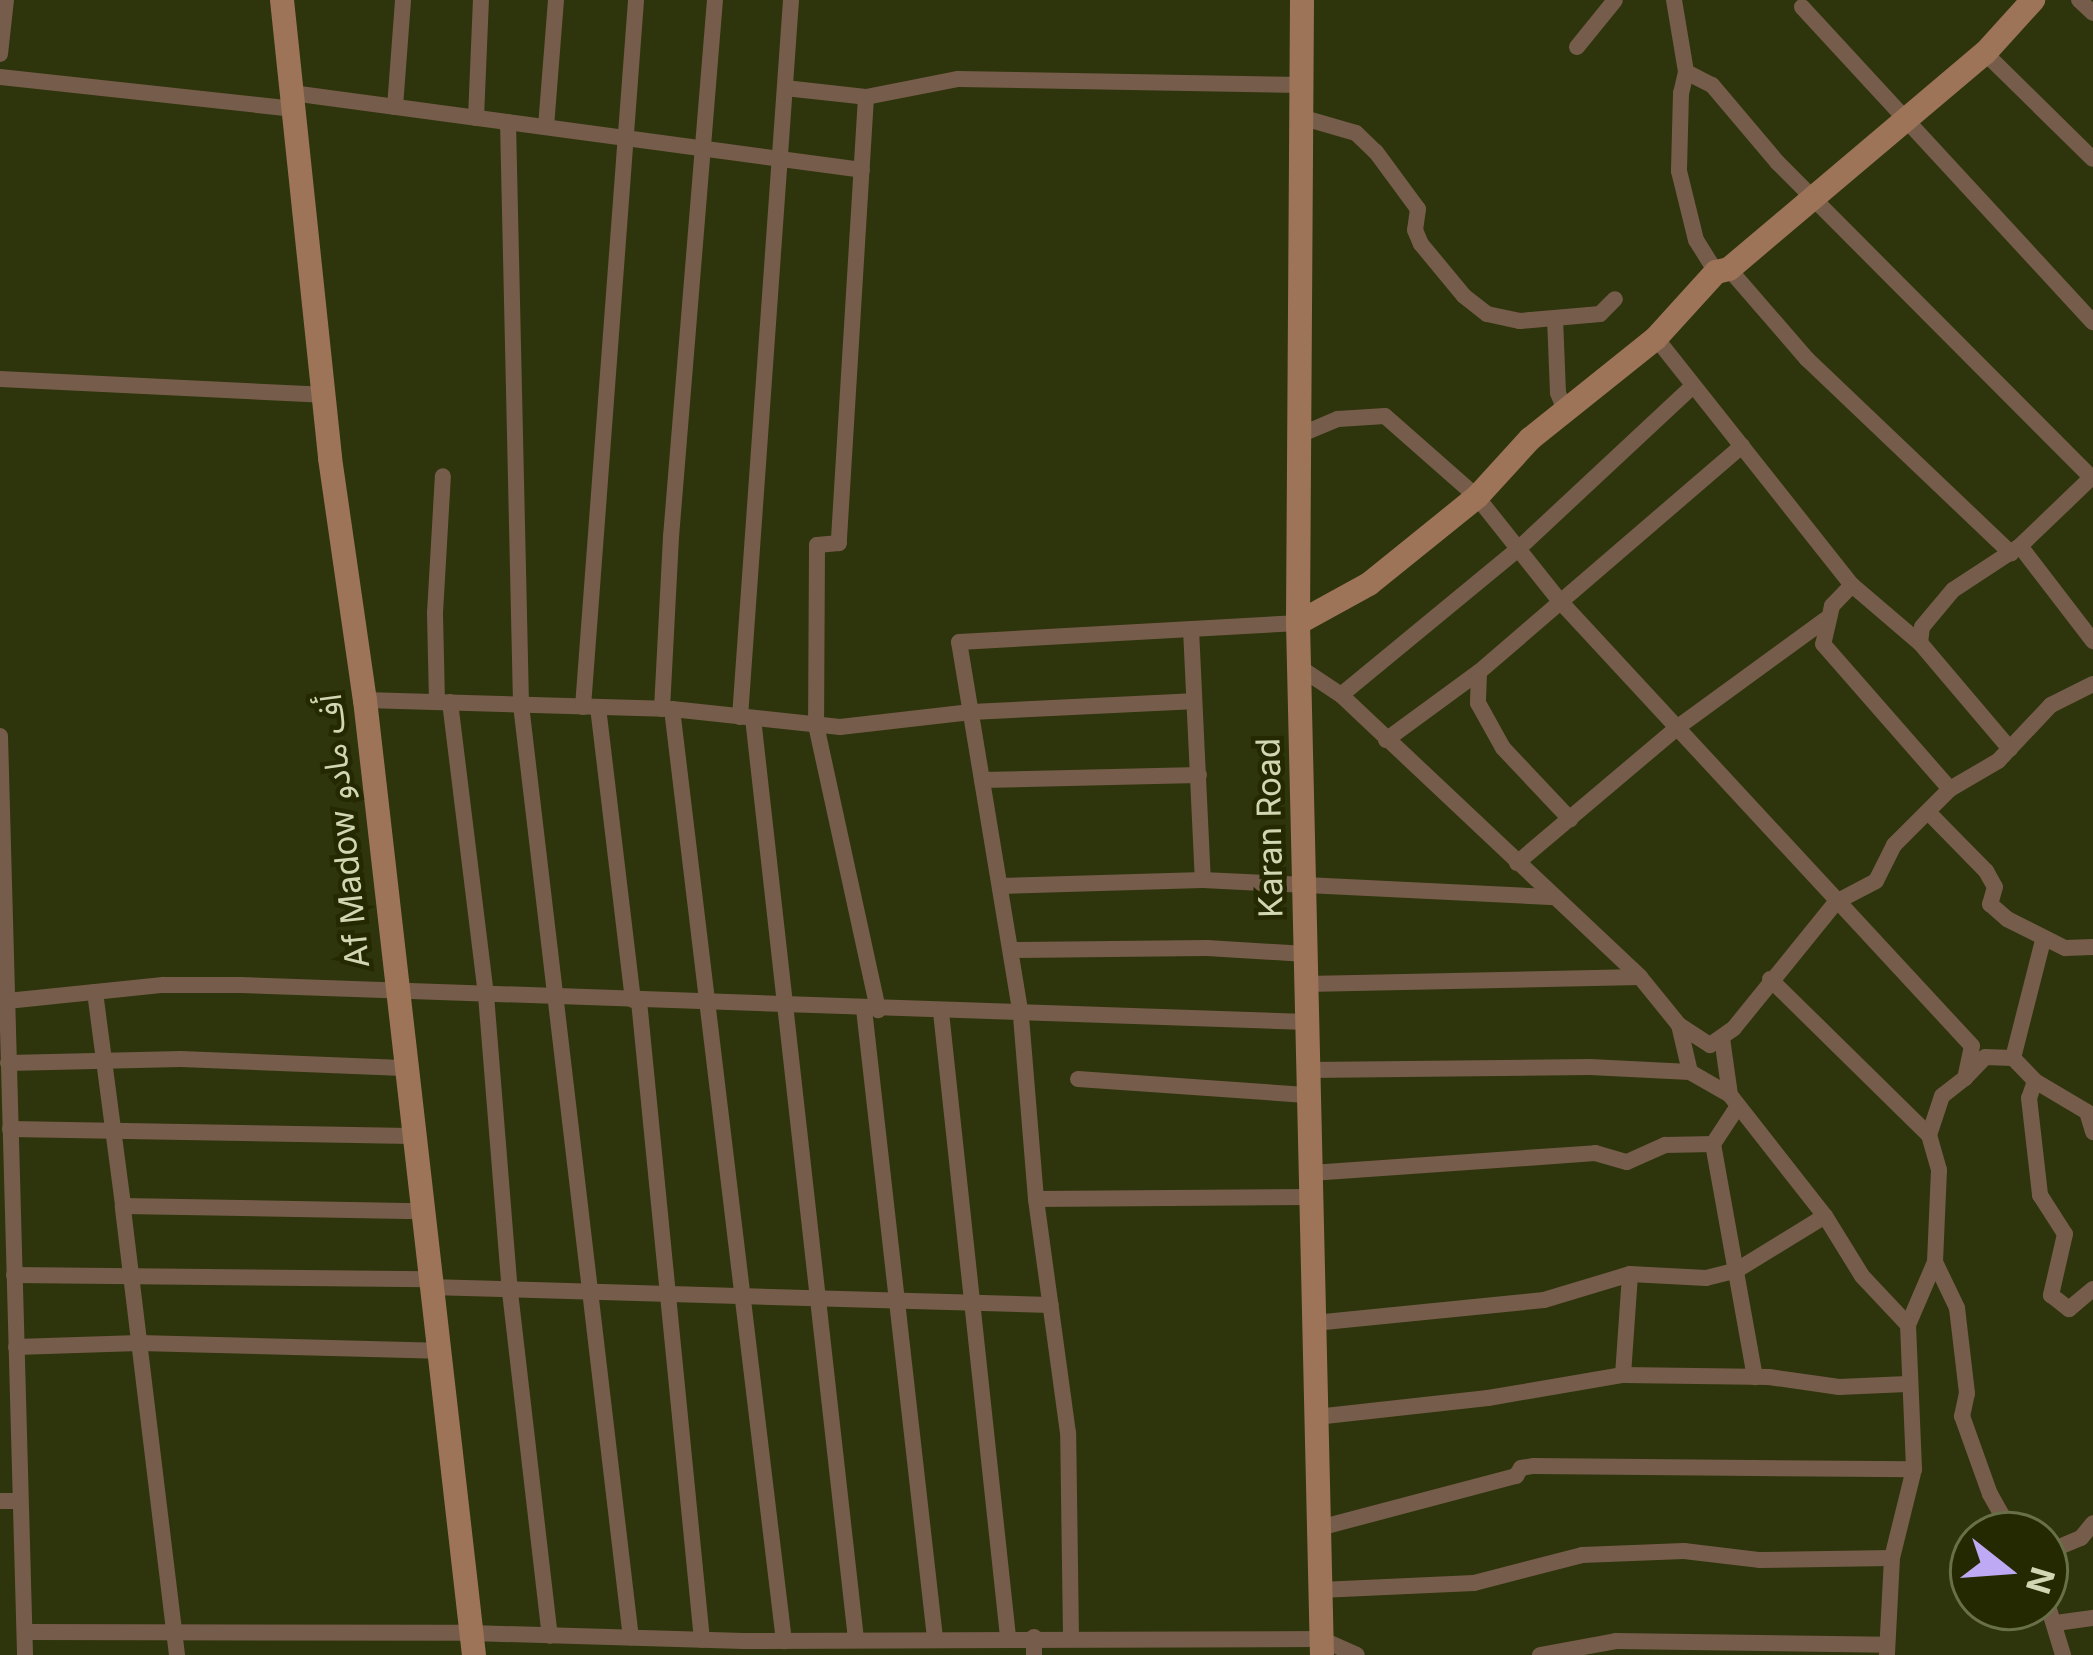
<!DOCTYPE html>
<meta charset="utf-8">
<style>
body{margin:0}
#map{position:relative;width:2093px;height:1655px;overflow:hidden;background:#2e340c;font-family:Inter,"Noto Sans Arabic",sans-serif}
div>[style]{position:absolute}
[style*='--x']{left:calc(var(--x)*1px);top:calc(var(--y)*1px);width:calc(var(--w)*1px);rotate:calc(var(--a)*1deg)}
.street>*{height:16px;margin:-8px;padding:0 8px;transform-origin:8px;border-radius:8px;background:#765c4a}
.secondary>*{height:24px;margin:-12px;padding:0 12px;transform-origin:12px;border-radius:12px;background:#9d7457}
span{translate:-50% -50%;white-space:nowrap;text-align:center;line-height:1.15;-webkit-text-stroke:9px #252902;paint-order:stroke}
.street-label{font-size:33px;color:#d0d7b2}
.north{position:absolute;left:1949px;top:1511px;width:120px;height:120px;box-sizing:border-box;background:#252902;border:3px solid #696f48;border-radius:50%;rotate:107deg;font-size:33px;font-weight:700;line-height:48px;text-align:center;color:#d0d7b2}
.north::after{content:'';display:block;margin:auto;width:42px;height:54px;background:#bea9f5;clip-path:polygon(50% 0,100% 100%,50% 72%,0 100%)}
</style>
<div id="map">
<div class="street">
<i style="--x:1674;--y:0;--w:73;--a:80.5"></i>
<i style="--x:1686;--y:72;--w:22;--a:103"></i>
<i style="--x:1681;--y:93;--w:78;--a:91.5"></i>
<i style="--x:1679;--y:171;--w:71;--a:76.2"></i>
<i style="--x:1696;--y:240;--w:38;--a:58"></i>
<i style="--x:2079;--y:0;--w:19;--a:43"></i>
<i style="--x:1802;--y:7;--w:429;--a:47.3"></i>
<i style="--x:1577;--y:47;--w:60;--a:-51"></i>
<i style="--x:1985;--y:53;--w:151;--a:44.5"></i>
<i style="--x:0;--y:54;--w:54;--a:-83.7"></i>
<i style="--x:1686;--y:72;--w:29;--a:27"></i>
<i style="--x:1712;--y:85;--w:101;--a:49.8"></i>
<i style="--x:1777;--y:162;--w:448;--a:45.1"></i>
<i style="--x:0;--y:77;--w:296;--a:6.2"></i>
<i style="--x:785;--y:88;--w:81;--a:6.3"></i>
<i style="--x:866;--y:97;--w:94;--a:-11.1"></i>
<i style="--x:958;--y:79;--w:344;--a:1"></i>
<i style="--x:292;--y:93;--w:575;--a:7.69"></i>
<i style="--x:866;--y:97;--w:447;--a:93.5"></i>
<i style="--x:839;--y:543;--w:22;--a:175"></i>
<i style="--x:817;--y:545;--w:180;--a:90.3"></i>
<i style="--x:816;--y:725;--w:292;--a:77.7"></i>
<i style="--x:395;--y:107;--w:107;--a:-85.7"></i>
<i style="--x:476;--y:118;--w:118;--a:-87.6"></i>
<i style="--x:1304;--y:118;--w:54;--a:16.1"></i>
<i style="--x:1356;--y:133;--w:28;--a:44"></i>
<i style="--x:1376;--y:152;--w:71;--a:53.6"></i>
<i style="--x:1418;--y:209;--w:21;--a:98"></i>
<i style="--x:1415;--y:230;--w:15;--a:67"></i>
<i style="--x:1421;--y:244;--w:67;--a:50.4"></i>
<i style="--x:1464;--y:296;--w:29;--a:38"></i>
<i style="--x:1487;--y:314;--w:34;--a:12"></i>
<i style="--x:1520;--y:321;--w:69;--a:-5"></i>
<i style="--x:1589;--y:315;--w:11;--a:-5"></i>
<i style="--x:1600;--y:314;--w:21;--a:-45"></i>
<i style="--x:508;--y:122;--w:583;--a:88.72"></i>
<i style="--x:521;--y:705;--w:939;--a:83.28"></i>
<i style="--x:546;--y:127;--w:127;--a:-85.5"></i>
<i style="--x:1729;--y:269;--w:119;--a:49.1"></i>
<i style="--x:1807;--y:359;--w:282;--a:43.6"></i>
<i style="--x:1555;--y:318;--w:75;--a:87.7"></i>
<i style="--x:1558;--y:393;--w:18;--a:68"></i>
<i style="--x:1656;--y:338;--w:315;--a:51.6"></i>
<i style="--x:1852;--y:585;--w:89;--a:40.5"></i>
<i style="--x:0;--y:379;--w:323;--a:2.8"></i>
<i style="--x:1302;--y:434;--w:39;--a:-23"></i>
<i style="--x:1338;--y:419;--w:47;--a:-3.7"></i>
<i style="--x:1385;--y:416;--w:123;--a:41.4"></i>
<i style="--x:1477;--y:497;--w:130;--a:51.5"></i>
<i style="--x:1558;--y:599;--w:609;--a:47.19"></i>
<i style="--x:1972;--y:1046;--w:33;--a:102"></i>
<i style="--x:1965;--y:1078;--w:29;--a:142"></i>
<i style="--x:1942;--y:1096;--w:41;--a:108.4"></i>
<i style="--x:1929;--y:1135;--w:36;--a:74"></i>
<i style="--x:1939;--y:1170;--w:92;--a:92.5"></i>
<i style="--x:1935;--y:1262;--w:69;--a:113.2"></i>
<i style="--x:1908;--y:1325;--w:144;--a:87.6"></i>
<i style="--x:1914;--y:1469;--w:92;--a:103.9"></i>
<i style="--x:1892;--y:1558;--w:97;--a:93"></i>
<i style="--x:2020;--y:546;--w:120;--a:52.5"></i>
<i style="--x:1852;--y:585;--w:29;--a:134"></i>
<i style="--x:1832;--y:606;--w:39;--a:103"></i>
<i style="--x:1823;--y:644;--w:193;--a:48.8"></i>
<i style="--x:1191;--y:629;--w:251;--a:87.3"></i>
<i style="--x:1203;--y:880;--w:353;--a:2.8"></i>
<i style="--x:1299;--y:667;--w:50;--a:33.7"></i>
<i style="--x:1341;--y:695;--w:411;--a:43.3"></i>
<i style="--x:1640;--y:977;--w:62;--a:50.9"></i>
<i style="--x:1679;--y:1025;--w:37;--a:33"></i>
<i style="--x:1710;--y:1045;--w:29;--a:-35"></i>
<i style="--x:1734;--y:1028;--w:162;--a:-51"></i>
<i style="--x:1836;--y:902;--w:45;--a:-27.7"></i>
<i style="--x:1876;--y:881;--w:40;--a:-63.4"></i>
<i style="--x:1894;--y:845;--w:79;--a:-45"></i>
<i style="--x:1950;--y:789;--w:56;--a:-30.3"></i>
<i style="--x:1998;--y:761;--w:77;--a:-46.6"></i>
<i style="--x:2051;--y:705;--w:47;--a:-26.6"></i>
<i style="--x:1479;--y:672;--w:31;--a:92"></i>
<i style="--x:1478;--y:703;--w:51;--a:60.9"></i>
<i style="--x:1503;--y:748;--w:98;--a:46.7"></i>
<i style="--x:1341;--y:695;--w:228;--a:-39.5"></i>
<i style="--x:1517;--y:550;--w:241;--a:-43"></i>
<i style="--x:365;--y:700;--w:307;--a:1.7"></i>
<i style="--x:672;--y:709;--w:169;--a:6.1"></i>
<i style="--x:840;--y:727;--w:132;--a:-6.5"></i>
<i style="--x:971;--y:712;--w:221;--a:-2.8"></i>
<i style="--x:437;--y:702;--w:89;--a:-91.3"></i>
<i style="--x:435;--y:613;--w:137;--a:-86.7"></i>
<i style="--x:450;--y:702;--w:295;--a:83"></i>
<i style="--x:486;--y:995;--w:298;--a:85.4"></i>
<i style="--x:510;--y:1292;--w:346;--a:83.4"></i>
<i style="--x:583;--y:707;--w:709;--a:-85.71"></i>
<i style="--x:598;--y:707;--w:295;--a:83.2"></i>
<i style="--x:662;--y:709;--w:172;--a:-87"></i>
<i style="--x:671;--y:537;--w:539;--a:-85.32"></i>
<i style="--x:672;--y:709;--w:939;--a:83.15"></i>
<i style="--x:740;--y:717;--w:719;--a:-85.93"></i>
<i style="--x:753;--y:718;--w:927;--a:83.62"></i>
<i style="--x:0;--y:736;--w:919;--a:88.44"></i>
<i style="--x:1386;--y:740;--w:115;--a:-36.2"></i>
<i style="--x:1479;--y:672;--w:347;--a:-40.7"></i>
<i style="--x:2010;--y:749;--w:139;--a:-130.3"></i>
<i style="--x:1920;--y:643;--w:16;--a:-83"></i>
<i style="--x:1922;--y:627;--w:48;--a:-50"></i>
<i style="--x:1953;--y:590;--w:80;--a:-33.3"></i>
<i style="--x:2020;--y:546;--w:101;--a:-43.8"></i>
<i style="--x:982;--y:780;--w:217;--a:-1.3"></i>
<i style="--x:1930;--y:814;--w:80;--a:45.5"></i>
<i style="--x:1986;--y:871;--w:18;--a:61"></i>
<i style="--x:1995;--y:887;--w:18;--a:106"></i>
<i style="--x:1990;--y:904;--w:23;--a:41"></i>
<i style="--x:2007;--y:919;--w:65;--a:26.6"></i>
<i style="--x:2065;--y:948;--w:28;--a:-2"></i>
<i style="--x:1517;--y:863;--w:211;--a:-40.2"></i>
<i style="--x:1678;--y:727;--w:183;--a:-36.1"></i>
<i style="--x:1000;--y:886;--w:203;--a:-1.7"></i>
<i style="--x:1011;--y:950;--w:196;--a:-0.6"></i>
<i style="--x:1207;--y:948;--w:99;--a:3.5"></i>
<i style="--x:1770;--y:979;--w:223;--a:44.5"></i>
<i style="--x:1306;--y:984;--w:334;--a:-1.2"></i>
<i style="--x:95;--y:992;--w:216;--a:82.5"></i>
<i style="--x:7;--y:1001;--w:157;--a:-5.9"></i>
<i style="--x:163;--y:985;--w:77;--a:0"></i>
<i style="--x:240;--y:985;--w:1068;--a:1.99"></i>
<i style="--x:639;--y:1001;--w:642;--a:84.37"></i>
<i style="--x:864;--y:1009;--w:633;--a:83.56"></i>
<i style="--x:941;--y:1012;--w:629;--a:83.88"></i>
<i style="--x:1679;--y:1025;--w:48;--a:76.8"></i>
<i style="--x:1690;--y:1072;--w:46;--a:29.9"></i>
<i style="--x:1722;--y:1038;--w:58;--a:82"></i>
<i style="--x:1730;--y:1095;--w:154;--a:51.9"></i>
<i style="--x:1825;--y:1216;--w:70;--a:58.3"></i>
<i style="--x:1862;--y:1276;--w:67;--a:46.8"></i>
<i style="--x:2013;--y:1058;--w:122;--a:-75.7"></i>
<i style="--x:8;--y:1063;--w:173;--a:-1.3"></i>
<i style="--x:181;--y:1059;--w:222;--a:2.3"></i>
<i style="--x:1308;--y:1070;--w:282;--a:-0.6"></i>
<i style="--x:1590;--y:1067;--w:100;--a:2.9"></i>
<i style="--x:1965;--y:1078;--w:29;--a:-46"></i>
<i style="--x:1985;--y:1057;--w:28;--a:2"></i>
<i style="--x:2013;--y:1058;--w:32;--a:46"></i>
<i style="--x:2035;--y:1081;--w:61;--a:30.8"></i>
<i style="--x:2087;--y:1112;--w:21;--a:73"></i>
<i style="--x:1078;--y:1079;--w:232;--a:4"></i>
<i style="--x:2035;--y:1081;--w:18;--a:109"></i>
<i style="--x:2029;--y:1098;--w:98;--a:83.5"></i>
<i style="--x:2040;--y:1195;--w:46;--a:57.3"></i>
<i style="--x:2065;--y:1234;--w:63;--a:102.9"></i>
<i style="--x:2051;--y:1295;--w:23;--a:38"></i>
<i style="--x:2069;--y:1309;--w:31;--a:-40"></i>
<i style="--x:1738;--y:1106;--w:45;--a:123.3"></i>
<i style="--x:1713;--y:1144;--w:237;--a:79.8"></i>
<i style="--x:10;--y:1129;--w:401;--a:1"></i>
<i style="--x:1311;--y:1173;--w:285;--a:-4"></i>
<i style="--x:1595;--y:1153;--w:33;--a:16"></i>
<i style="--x:1627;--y:1162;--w:42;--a:-24.1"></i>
<i style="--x:1665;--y:1145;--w:48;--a:-1.2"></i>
<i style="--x:1036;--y:1199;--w:275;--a:-0.4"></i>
<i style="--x:1935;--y:1262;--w:51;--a:64.4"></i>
<i style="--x:1957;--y:1308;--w:86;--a:83.3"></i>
<i style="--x:1967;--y:1393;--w:24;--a:102"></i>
<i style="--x:1962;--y:1416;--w:83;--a:70.3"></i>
<i style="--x:1990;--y:1494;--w:47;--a:60.7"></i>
<i style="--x:14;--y:1275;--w:414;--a:0.6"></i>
<i style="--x:429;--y:1287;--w:622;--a:1.66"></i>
<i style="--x:1314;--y:1323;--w:231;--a:-5.7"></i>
<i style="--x:1544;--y:1300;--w:90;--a:-16.8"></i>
<i style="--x:1630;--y:1274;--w:76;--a:3"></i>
<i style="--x:1706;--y:1278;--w:32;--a:-14"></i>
<i style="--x:1737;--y:1270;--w:103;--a:-31.5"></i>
<i style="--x:16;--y:1347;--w:123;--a:-1.9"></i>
<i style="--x:139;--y:1343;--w:298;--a:1.5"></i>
<i style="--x:1623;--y:1375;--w:101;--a:-86"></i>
<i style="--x:1316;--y:1417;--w:173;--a:-6.3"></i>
<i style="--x:1488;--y:1398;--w:137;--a:-9.7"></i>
<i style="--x:1623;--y:1375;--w:146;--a:0.8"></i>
<i style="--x:1769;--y:1377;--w:71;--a:8.1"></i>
<i style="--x:1839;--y:1387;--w:68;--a:-2.5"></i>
<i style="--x:0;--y:1501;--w:20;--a:0"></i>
<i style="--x:1319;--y:1528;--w:204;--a:-14.8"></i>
<i style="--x:1516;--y:1476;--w:9;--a:-58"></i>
<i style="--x:1521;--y:1468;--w:13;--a:-9"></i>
<i style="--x:1534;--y:1466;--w:380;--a:0.5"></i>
<i style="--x:2045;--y:1553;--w:39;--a:-23"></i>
<i style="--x:2081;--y:1538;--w:19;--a:-51"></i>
<i style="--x:1320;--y:1590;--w:154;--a:-2.6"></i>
<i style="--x:1474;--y:1583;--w:112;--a:-14.5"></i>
<i style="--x:1582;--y:1555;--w:102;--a:-2.2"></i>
<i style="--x:1684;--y:1551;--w:77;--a:6.8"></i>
<i style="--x:1760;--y:1560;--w:132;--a:-0.9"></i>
<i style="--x:2045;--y:1596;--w:62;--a:73"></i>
<i style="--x:2056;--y:1623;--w:37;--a:-8"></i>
<i style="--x:25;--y:1632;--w:446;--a:0.1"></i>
<i style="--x:471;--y:1633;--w:273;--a:1.7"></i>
<i style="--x:744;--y:1641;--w:577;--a:-0.2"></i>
<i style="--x:1321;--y:1639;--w:39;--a:24"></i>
<i style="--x:1034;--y:1637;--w:18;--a:90"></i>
<i style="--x:1071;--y:1637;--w:204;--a:-90.8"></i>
<i style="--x:1068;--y:1433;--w:236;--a:-97.8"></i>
<i style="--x:1036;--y:1199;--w:184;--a:-94.7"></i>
<i style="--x:1021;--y:1016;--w:379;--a:-99.4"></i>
<i style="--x:959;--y:642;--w:340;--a:-3.2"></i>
<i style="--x:177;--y:1655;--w:452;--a:-96.9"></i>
<i style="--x:123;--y:1206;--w:297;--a:1"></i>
<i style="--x:1540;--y:1655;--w:77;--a:-10.4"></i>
<i style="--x:1616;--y:1641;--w:271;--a:0.8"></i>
</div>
<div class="secondary">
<i style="--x:282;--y:0;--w:461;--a:84"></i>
<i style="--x:330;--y:458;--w:245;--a:81.8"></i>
<i style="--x:365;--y:700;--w:961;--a:83.49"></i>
<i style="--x:1302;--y:0;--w:623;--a:90.37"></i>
<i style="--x:1298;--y:623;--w:1032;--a:88.67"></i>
<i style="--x:1298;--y:623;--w:81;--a:-28.8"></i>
<i style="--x:1369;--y:584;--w:139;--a:-38.9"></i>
<i style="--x:1477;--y:497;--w:79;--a:-47.6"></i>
<i style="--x:1530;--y:439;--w:161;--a:-38.7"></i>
<i style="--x:1656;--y:338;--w:89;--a:-47.7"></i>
<i style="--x:1716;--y:272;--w:13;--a:-13"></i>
<i style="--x:1729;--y:269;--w:335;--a:-40.2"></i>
<i style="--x:1985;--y:53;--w:72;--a:-47.8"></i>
</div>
<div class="street-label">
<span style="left:1270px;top:828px;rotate:-91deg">Karan Road</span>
<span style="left:344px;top:831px;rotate:-96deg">Af Madow أف مادو</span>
</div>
<div class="north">N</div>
</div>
